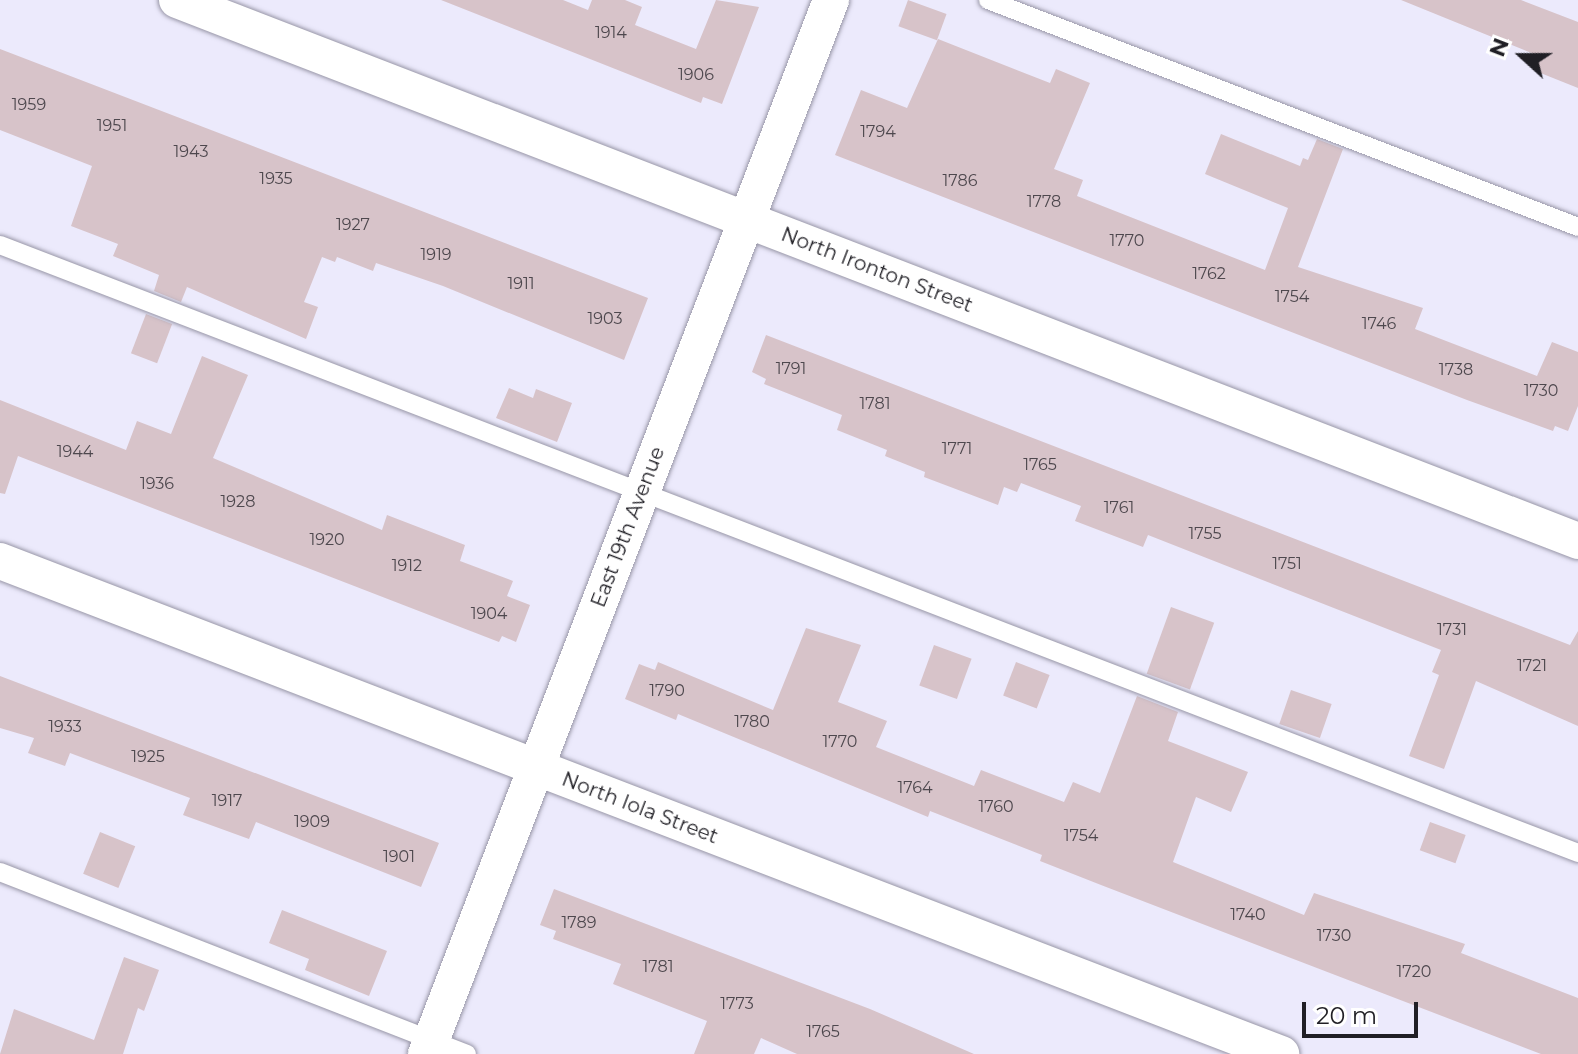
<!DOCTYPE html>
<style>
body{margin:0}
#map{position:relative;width:1578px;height:1054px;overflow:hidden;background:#eceafc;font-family:Montserrat,sans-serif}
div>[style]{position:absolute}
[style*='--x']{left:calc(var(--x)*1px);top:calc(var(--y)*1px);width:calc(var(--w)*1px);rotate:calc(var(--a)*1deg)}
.building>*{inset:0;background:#d7c3c9;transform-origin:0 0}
.roads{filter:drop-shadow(0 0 2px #9896a7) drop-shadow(0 0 2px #9896a7)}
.lane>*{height:18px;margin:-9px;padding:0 9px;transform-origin:9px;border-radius:9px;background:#fff}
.street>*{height:36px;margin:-18px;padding:0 18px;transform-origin:18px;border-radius:18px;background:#fff}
span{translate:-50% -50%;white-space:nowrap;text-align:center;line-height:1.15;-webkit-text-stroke:7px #fff;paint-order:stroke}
.number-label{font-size:16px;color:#4e484e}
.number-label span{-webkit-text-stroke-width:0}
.street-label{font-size:20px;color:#201f25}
.north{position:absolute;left:1482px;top:16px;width:80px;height:80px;-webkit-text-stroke:6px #fff;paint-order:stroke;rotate:291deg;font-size:22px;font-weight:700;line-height:32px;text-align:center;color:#201f25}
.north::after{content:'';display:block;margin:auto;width:28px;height:36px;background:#201f25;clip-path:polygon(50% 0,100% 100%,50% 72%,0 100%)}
.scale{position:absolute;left:1302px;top:1002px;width:116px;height:36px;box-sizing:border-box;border:4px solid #201f25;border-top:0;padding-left:10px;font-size:24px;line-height:28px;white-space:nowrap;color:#201f25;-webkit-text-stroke:6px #fff;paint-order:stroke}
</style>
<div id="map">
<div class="building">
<i style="clip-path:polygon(441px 0,563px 0,588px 10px,592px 0,625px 0,642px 7px,635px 25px,696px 49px,716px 0,759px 7px,722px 104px,703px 97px,701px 103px)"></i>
<i style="left:908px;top:0;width:41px;height:28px;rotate:20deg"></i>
<i style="clip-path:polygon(1401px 0,1521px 0,1578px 22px,1578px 88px,1533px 70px,1539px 56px)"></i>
<i style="clip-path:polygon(938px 39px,1050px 83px,1056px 69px,1090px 83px,1054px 169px,1083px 180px,1077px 196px,1265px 270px,1288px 208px,1205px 174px,1221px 134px,1300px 166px,1303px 158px,1308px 160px,1317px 139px,1343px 149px,1298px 267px,1423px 308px,1415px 329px,1537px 376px,1552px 342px,1578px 352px,1578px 406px,1568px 431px,1555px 426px,1553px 431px,1467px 400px,835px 155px,861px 90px,907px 108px)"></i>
<i style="clip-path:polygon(0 49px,648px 298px,624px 360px,443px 286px,376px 263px,373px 271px,337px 257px,335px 262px,322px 257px,304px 302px,318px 307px,306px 339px,187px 287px,181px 302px,154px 291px,159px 275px,113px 256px,118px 244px,71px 226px,92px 166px,0 130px)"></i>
<i style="left:146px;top:314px;width:28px;height:42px;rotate:21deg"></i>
<i style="clip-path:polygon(766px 335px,1570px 645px,1578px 631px,1578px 726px,1476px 681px,1444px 769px,1409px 756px,1439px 675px,1432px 672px,1441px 650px,1148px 535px,1143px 547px,1075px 521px,1081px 506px,1021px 483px,1017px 492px,1004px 487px,998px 505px,924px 477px,925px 472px,885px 456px,887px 450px,837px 430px,842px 415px,764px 384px,766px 379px,752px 372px)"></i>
<i style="clip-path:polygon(202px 356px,248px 375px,213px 458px,382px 530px,387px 515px,465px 545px,460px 561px,513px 581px,507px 596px,530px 605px,516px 642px,502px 636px,499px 642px,18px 456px,5px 494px,0 493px,0 400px,126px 450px,137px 421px,171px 434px)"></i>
<i style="clip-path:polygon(509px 388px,533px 398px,536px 389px,572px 403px,557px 442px,496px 418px)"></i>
<i style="left:1171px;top:607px;width:46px;height:71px;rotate:20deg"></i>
<i style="clip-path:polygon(806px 628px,861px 645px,838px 702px,887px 721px,876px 747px,974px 786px,981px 770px,1064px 802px,1073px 782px,1100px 793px,1137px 696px,1178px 712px,1168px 741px,1248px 772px,1231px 812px,1196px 797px,1173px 862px,1304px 915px,1314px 893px,1465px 944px,1461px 953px,1578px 998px,1578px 1054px,1541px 1054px,1101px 885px,1040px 861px,1042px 855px,930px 811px,928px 817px,678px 714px,676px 720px,625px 699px,639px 664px,655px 670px,658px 662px,773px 710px)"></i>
<i style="left:934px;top:645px;width:40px;height:43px;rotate:20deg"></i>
<i style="left:1016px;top:662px;width:36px;height:36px;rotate:21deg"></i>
<i style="clip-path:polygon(0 676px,439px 843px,421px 887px,256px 822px,249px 839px,183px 815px,190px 798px,70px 753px,65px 766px,28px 753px,34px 738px,0 728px)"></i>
<i style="left:1291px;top:690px;width:43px;height:36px;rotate:19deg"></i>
<i style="left:1430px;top:822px;width:38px;height:30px;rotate:20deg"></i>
<i style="left:100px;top:832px;width:38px;height:45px;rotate:22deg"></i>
<i style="clip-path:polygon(554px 889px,870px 1009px,974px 1054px,797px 1054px,761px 1038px,754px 1054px,694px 1054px,707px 1021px,613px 984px,621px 964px,553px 939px,556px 931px,540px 925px)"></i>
<i style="clip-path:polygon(282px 910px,387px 951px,369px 996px,305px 970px,309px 959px,269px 943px)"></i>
<i style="clip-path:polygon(124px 957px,159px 970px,144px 1011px,138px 1008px,123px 1054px,0 1054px,14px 1009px,94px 1040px)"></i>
</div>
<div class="roads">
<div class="lane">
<i style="--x:988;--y:0;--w:632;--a:21.04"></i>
<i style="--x:0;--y:245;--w:1691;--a:21.07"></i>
<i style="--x:0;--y:872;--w:501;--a:21.29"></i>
</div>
<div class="street">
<i style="--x:177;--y:0;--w:1502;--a:21.11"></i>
<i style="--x:0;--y:561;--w:1373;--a:21.05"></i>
<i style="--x:426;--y:1054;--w:1129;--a:-68.98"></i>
</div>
</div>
<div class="number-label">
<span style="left:611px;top:33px">1914</span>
<span style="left:696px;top:75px">1906</span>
<span style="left:29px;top:105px">1959</span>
<span style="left:112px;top:126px">1951</span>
<span style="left:878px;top:132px">1794</span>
<span style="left:191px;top:152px">1943</span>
<span style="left:276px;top:179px">1935</span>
<span style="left:960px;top:181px">1786</span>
<span style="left:1044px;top:202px">1778</span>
<span style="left:353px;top:225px">1927</span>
<span style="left:1127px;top:241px">1770</span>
<span style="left:436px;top:255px">1919</span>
<span style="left:1209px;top:274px">1762</span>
<span style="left:521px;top:284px">1911</span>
<span style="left:1292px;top:297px">1754</span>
<span style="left:605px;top:319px">1903</span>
<span style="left:1379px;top:324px">1746</span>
<span style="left:791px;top:369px">1791</span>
<span style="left:1456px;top:370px">1738</span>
<span style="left:1541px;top:391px">1730</span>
<span style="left:875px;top:404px">1781</span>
<span style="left:957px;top:449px">1771</span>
<span style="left:75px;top:452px">1944</span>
<span style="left:1040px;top:465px">1765</span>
<span style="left:157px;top:484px">1936</span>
<span style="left:238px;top:502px">1928</span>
<span style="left:1119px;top:508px">1761</span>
<span style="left:1205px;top:534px">1755</span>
<span style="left:327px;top:540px">1920</span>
<span style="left:1287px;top:564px">1751</span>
<span style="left:407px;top:566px">1912</span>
<span style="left:489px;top:614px">1904</span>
<span style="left:1452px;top:630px">1731</span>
<span style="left:1532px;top:666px">1721</span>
<span style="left:667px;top:691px">1790</span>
<span style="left:752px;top:722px">1780</span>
<span style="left:65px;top:727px">1933</span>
<span style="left:840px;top:742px">1770</span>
<span style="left:148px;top:757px">1925</span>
<span style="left:915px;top:788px">1764</span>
<span style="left:227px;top:801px">1917</span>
<span style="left:996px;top:807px">1760</span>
<span style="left:312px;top:822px">1909</span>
<span style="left:1081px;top:836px">1754</span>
<span style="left:399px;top:857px">1901</span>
<span style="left:1248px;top:915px">1740</span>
<span style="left:579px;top:923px">1789</span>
<span style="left:1334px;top:936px">1730</span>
<span style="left:658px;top:967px">1781</span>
<span style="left:1414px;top:972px">1720</span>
<span style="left:737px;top:1004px">1773</span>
<span style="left:823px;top:1032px">1765</span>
</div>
<div class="street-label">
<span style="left:877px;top:270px;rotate:21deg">North Ironton Street</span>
<span style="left:628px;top:527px;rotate:-69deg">East 19th Avenue</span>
<span style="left:640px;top:808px;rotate:21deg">North Iola Street</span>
</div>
<div class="north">N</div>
<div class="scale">20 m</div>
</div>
